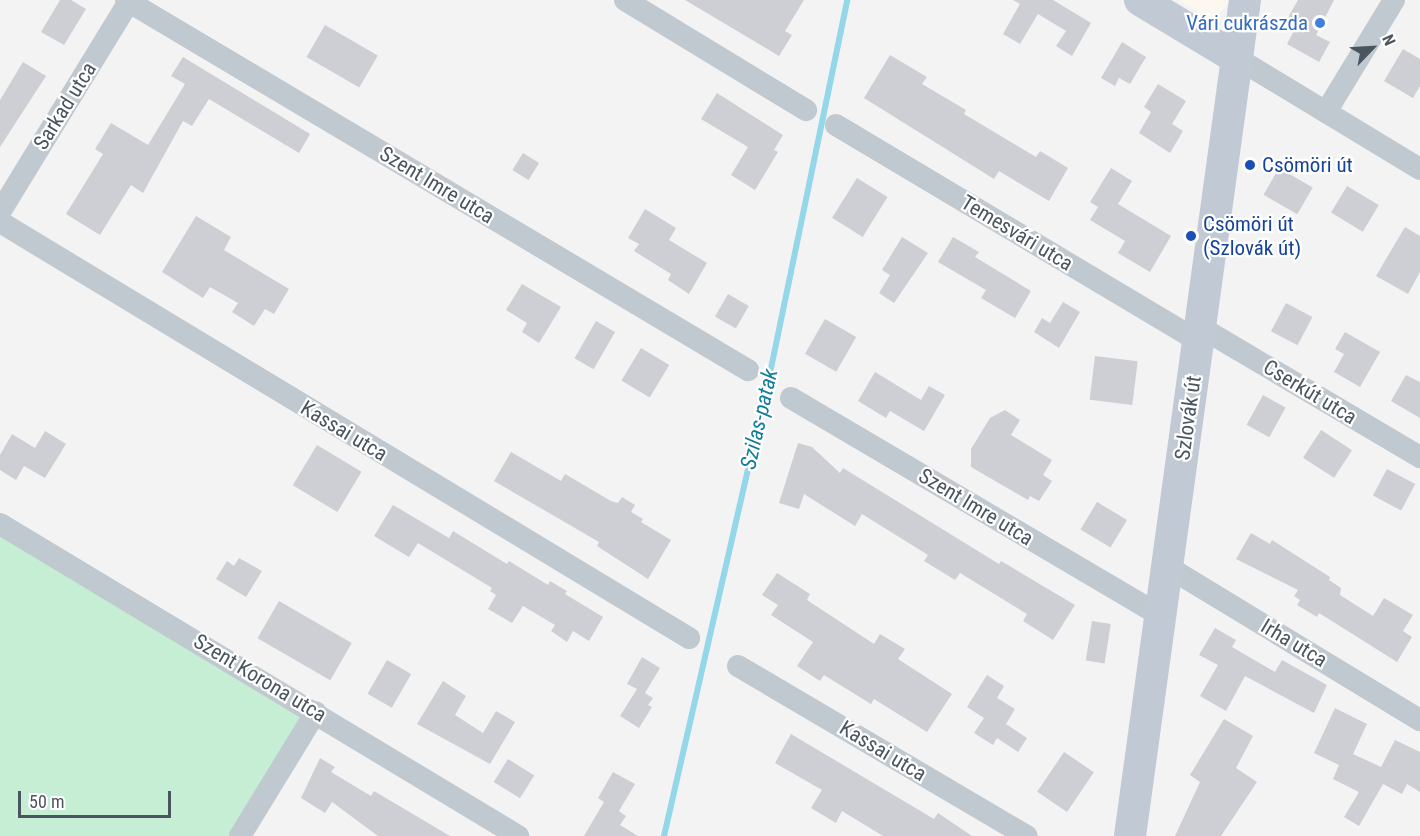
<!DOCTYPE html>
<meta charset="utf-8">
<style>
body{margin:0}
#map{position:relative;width:1420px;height:836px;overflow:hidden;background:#f4f3f3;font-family:"Roboto Condensed",sans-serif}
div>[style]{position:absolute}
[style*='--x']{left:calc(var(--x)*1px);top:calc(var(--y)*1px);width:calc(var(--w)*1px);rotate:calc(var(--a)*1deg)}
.commercial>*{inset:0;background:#fcf8ef}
.green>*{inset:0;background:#c5eed5}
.stream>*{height:6px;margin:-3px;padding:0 3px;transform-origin:3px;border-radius:3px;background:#94d7e9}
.building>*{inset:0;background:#cdcfd4;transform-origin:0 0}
.street>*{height:22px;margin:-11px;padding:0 11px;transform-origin:11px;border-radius:11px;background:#c1c9d0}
.secondary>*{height:32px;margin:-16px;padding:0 16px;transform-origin:16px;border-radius:16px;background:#c1cad4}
.dots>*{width:16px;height:16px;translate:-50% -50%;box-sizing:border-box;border:3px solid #fff;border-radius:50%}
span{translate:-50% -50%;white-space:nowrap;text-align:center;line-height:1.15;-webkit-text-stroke:4.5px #fff;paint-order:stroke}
.shop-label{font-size:21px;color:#366cbe}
.right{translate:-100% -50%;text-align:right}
.street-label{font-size:21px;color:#4b555f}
.transit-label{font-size:21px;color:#164399}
.left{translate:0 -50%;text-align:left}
.water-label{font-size:22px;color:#147d9a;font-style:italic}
.north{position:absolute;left:1342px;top:18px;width:60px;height:60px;-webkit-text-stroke:4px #fff;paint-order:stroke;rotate:65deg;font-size:16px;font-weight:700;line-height:24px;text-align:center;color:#4b555f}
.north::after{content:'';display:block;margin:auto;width:21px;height:27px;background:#4b555f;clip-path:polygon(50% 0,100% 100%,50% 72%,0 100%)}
.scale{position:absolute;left:18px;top:791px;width:153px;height:27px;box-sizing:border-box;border:3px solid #4b555f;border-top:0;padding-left:8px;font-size:18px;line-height:21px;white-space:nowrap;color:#4b555f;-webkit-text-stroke:4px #fff;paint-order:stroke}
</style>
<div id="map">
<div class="commercial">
<i style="clip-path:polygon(1178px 0,1231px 0,1213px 21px)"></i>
</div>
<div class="green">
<i style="clip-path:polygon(0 524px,316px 712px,240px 836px,0 836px)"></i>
</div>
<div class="stream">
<i style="--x:664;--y:836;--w:470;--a:-77.1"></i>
<i style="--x:769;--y:378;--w:386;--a:-78.3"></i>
</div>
<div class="building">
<i style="clip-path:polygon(60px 0,71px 0,86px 9px,64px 45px,41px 32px)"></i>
<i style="clip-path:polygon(685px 0,804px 0,785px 31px,792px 35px,779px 56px)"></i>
<i style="clip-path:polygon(1013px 0,1053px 0,1091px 23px,1072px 56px,1056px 46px,1066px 31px,1038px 14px,1020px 44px,1003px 34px,1020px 4px)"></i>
<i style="clip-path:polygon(1298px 0,1334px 0,1316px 35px,1330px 42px,1319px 62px,1287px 44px,1297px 25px,1287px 19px)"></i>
<i style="left:325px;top:25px;width:61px;height:37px;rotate:30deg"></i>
<i style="clip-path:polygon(1122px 42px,1146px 57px,1130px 84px,1119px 78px,1115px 86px,1101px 78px)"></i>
<i style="clip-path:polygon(1403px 49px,1420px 59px,1420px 86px,1413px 98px,1384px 81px)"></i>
<i style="clip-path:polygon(890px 55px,927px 77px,922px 84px,966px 110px,964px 114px,1036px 157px,1040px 151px,1068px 168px,1049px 201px,999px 171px,994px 179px,864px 98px)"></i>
<i style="clip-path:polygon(183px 57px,310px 134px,299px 153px,209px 99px,192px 126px,183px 121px,143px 193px,131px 185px,100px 235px,66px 214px,103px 154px,95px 149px,111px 123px,148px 145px,185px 84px,171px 76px)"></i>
<i style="clip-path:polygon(23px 62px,46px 76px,0 147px,0 100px)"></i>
<i style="clip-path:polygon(1158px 84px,1186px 101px,1172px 124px,1183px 131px,1170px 153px,1139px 133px,1151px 112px,1144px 107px)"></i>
<i style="clip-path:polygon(717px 93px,783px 135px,774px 150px,778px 152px,755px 190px,731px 175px,748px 147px,701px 119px)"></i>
<i style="left:523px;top:153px;width:19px;height:20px;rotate:32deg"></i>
<i style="clip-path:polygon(1111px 168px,1132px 181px,1118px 204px,1171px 236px,1150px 272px,1118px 253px,1125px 241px,1090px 220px,1098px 207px,1090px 202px)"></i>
<i style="left:1279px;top:168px;width:39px;height:31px;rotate:30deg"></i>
<i style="left:857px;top:178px;width:36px;height:47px;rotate:32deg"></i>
<i style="left:1347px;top:186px;width:37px;height:31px;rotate:31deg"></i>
<i style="clip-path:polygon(645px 209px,676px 228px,669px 240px,707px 263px,689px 294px,668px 280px,671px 274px,634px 251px,639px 244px,628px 238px)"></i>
<i style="clip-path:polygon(196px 216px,231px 237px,224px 250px,289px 289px,274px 314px,265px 309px,254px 326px,232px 312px,238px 303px,210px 287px,203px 298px,162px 272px)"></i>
<i style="clip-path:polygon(1405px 227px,1420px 236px,1420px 272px,1408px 294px,1376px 276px)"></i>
<i style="clip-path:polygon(902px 237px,928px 253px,894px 303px,879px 293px,890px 275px,882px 270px)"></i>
<i style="clip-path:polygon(953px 237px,979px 252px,975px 257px,1031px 291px,1015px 318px,981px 298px,986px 290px,938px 262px)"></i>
<i style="clip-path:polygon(522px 284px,561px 307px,539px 343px,522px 332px,527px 323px,506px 310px)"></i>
<i style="left:728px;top:294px;width:24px;height:26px;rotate:30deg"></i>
<i style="clip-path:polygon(1063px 302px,1080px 312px,1059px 348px,1034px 332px,1042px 318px,1050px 323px)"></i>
<i style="left:1286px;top:303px;width:30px;height:32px;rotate:28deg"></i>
<i style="left:825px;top:319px;width:36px;height:40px;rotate:30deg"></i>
<i style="left:596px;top:321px;width:22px;height:43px;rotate:30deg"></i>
<i style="clip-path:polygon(1345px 332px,1380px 352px,1360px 387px,1334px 372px,1344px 354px,1335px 349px)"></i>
<i style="left:641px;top:348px;width:33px;height:38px;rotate:31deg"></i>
<i style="left:1095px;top:356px;width:43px;height:44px;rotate:7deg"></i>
<i style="clip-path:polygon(875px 372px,921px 400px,929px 386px,945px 395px,924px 431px,890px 411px,886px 418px,858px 401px)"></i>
<i style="clip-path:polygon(1406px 375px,1420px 382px,1420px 418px,1391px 401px)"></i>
<i style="left:1263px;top:395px;width:26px;height:34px;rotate:29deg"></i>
<i style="clip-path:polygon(1005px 410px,1020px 420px,1011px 435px,1052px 460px,1043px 475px,1052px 481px,1039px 501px,1030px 496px,1028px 500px,971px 467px,971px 449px,990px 418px)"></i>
<i style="left:1321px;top:430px;width:37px;height:33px;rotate:33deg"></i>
<i style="clip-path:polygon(45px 431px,66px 444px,45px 478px,24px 466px,16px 480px,0 470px,0 455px,12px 434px,35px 448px)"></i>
<i style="clip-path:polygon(798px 443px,812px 447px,840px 473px,843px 468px,999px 564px,1001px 561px,1075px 605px,1053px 640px,1023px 621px,1027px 614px,960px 573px,955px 580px,924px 561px,928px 555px,862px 514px,855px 526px,804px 494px,799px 509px,779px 503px)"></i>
<i style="left:317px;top:445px;width:52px;height:47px;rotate:31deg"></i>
<i style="clip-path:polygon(511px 452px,561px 481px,565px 474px,611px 501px,618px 503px,622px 497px,635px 505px,631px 512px,643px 519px,641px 522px,671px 540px,648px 579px,597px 546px,599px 542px,494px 481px)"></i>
<i style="left:1387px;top:469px;width:32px;height:30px;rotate:28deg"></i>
<i style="left:1097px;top:502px;width:35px;height:32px;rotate:31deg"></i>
<i style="clip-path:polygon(393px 505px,449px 538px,453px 531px,507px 564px,509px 561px,548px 585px,550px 581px,567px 591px,565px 594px,603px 617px,589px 641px,573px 631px,567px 642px,551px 631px,555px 625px,523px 606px,512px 623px,488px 609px,496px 595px,490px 591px,492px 588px,418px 543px,409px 557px,374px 536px)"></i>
<i style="clip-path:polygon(1251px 533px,1270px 544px,1272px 540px,1330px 577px,1329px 580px,1341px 588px,1340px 595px,1373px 616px,1384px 598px,1413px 615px,1403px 631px,1412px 637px,1397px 662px,1319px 613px,1317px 617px,1297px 605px,1300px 600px,1294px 596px,1298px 590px,1236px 559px)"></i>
<i style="clip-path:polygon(239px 558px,262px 571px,246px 597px,216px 579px,227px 561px,234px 566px)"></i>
<i style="clip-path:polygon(777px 573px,810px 594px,807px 600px,874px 644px,880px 634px,905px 649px,898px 659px,952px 694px,927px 732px,874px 699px,871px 704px,824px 675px,820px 681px,797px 666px,813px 642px,771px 615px,778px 605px,762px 595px)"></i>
<i style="left:279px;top:601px;width:84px;height:43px;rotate:30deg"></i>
<i style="left:1092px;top:621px;width:19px;height:40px;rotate:9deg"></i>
<i style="clip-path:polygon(1215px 628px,1236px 640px,1232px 647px,1275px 672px,1282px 660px,1327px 685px,1314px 713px,1245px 676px,1226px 711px,1200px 696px,1218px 665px,1199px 655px)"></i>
<i style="clip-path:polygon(642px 657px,660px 668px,645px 693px,653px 698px,648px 705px,652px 707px,639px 728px,620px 716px,637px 689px,627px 684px)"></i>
<i style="left:387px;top:660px;width:28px;height:39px;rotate:30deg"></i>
<i style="clip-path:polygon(987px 675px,1004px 686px,997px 698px,1015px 709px,1006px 724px,1027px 738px,1018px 752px,997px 738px,993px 745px,974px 733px,984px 718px,967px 707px)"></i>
<i style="clip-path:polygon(443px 681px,466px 696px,455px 715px,483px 733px,496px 711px,515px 722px,490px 764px,417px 724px)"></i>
<i style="clip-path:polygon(1335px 708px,1367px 724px,1353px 754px,1381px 767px,1395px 740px,1420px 752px,1420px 792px,1407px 784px,1402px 794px,1383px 784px,1359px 826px,1344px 817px,1359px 792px,1333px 779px,1339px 765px,1314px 753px)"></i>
<i style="clip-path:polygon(1224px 719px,1253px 736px,1236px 768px,1257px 782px,1221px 836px,1175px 836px,1200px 782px,1190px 775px)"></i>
<i style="clip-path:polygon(791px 734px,934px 819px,938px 813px,972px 836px,883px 836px,842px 811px,836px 823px,811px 808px,822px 790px,775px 763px)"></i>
<i style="left:1064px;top:752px;width:36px;height:48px;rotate:34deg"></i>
<i style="clip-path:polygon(320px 758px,335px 767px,331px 772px,371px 796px,374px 791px,450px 836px,378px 836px,332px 802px,325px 813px,301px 798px)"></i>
<i style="left:508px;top:759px;width:31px;height:27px;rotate:32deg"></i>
<i style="clip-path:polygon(613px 772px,635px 784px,619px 811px,626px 816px,620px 825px,638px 836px,584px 836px,604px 802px,598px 798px)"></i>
</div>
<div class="street">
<i style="--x:126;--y:0;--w:724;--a:30.75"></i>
<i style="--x:625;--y:0;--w:212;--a:31.3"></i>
<i style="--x:1235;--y:57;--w:216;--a:31.2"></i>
<i style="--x:1326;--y:112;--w:131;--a:-58.7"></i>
<i style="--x:836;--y:125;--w:422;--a:30.8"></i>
<i style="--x:0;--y:212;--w:249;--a:-58.5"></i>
<i style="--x:0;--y:222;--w:805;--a:31.12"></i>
<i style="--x:1200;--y:327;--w:256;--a:30.6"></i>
<i style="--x:791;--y:398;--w:429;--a:30.5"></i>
<i style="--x:0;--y:524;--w:605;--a:31.06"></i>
<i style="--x:1168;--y:567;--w:295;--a:31.3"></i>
<i style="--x:738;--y:666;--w:335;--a:30.5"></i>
<i style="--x:240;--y:836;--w:145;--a:-58.5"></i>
</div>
<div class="secondary">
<i style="--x:1140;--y:0;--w:111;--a:31"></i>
<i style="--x:1130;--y:836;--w:844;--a:-82.17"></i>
</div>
<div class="dots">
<i style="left:1320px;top:23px;background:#3f7fe0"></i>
<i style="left:1250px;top:165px;background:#1a4fb4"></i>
<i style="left:1191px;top:236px;background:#1a4fb4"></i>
</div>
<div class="shop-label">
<span class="right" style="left:1308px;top:23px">Vári cukrászda</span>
</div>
<div class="street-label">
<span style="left:65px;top:106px;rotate:-58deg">Sarkad utca</span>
<span style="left:437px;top:185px;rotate:31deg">Szent Imre utca</span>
<span style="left:1017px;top:233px;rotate:31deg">Temesvári utca</span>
<span style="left:1310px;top:392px;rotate:31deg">Cserkút utca</span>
<span style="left:1188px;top:418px;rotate:-82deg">Szlovák út</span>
<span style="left:344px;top:431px;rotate:31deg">Kassai utca</span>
<span style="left:976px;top:507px;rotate:31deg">Szent Imre utca</span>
<span style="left:1294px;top:643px;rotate:31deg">Irha utca</span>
<span style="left:260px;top:678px;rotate:31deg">Szent Korona utca</span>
<span style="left:883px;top:751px;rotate:31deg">Kassai utca</span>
</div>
<div class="transit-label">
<span class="left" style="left:1262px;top:165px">Csömöri út</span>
<span class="left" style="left:1203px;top:236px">Csömöri út<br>(Szlovák út)</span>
</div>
<div class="water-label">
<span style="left:759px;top:419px;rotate:-77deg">Szilas-patak</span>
</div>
<div class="north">N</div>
<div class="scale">50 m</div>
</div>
